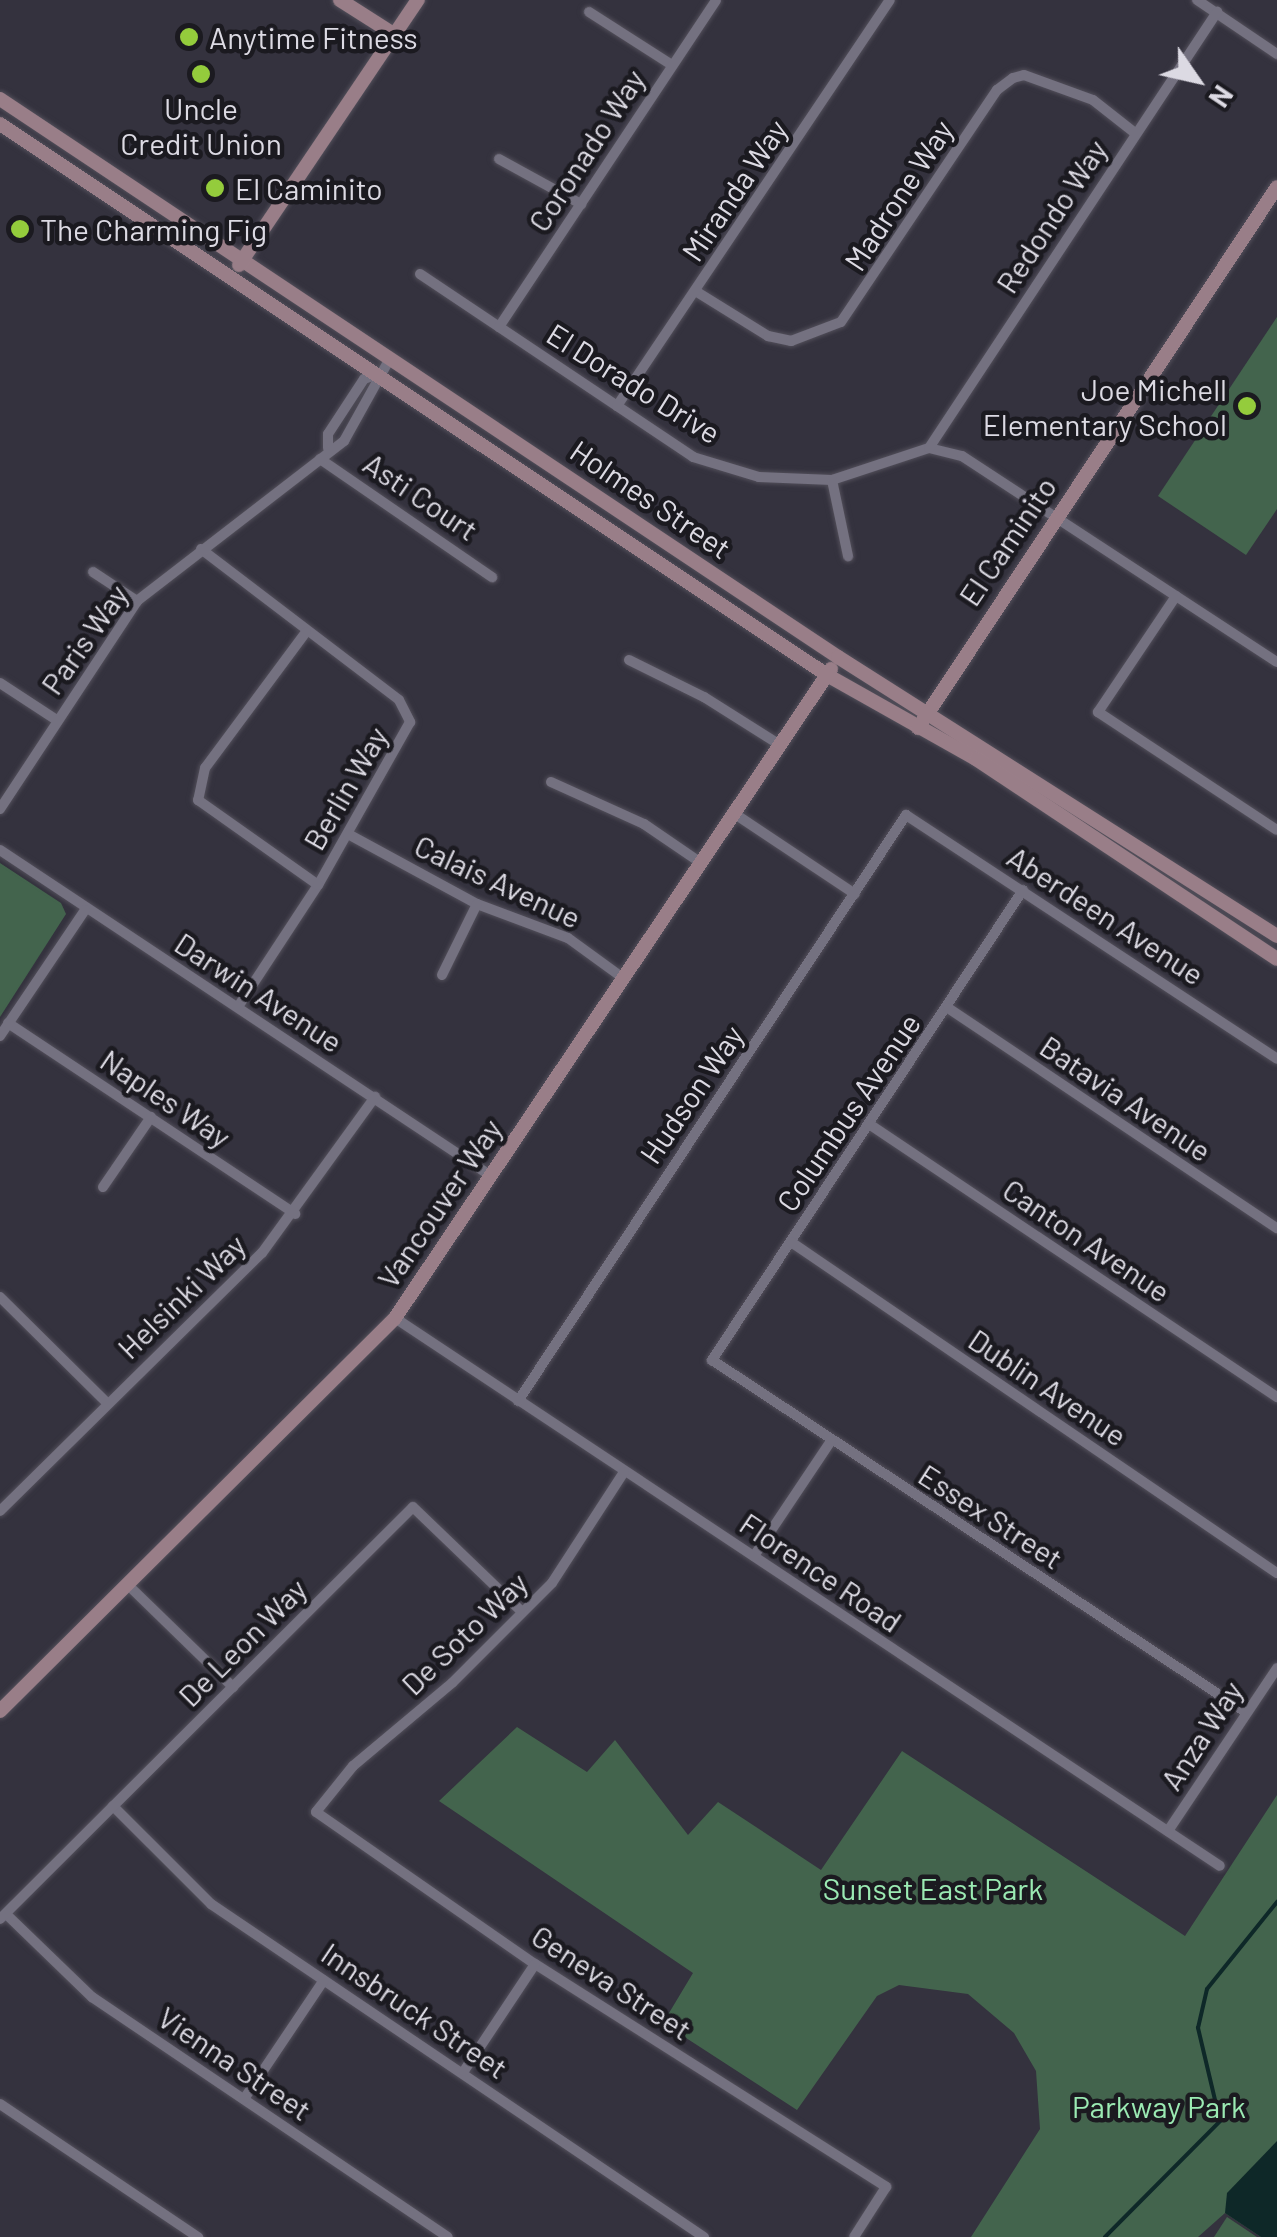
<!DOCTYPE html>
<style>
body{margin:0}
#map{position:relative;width:1277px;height:2237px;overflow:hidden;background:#34323e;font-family:Barlow,sans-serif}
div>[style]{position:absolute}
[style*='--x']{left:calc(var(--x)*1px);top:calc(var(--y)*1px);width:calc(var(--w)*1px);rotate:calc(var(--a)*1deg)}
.green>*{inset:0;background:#43644d}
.water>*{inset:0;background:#0e2828}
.stream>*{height:4px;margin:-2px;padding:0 2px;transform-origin:2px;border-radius:2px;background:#0e2828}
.roads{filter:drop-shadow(0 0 2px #524f5a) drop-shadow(0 0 2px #524f5a)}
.street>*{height:10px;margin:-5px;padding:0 5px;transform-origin:5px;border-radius:5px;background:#747180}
.secondary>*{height:14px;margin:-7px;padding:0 7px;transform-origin:7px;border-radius:7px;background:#997e88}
.dots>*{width:28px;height:28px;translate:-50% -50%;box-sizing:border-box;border:5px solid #1b1a20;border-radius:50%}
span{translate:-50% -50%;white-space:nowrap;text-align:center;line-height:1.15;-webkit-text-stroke:9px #1b1a20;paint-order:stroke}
.poi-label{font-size:30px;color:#dcdae3}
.left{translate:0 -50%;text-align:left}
.right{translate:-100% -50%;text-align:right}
.street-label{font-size:30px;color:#dcdae3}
.park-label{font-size:30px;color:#9beab3}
.north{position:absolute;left:1147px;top:30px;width:100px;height:100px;-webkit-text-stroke:8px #1b1a20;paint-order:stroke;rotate:124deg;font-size:28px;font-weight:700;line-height:40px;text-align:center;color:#dcdae3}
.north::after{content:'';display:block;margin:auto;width:35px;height:45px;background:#dcdae3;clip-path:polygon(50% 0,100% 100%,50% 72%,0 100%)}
</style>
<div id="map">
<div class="green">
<i style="clip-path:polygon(1277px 317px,1277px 509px,1246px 555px,1158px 496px)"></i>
<i style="clip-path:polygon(0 863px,61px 903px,66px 914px,0 1017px)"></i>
<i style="clip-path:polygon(517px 1727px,587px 1772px,615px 1740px,688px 1835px,718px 1802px,821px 1870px,902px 1751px,1185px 1936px,1277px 1795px,1277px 2237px,1261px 2237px,1225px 2213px,1198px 2237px,971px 2237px,1040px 2129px,1036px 2071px,1014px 2033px,968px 1994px,899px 1985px,877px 1996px,797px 2110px,663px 2023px,693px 1973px,439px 1801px)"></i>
<i style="clip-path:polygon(1227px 2217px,1257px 2237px,1214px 2237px)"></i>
</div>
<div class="water">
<i style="clip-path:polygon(1277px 2141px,1277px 2237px,1261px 2237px,1225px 2213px,1227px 2193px)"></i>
</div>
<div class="stream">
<i style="--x:1105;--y:2237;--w:163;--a:-45.2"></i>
<i style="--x:1220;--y:2121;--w:96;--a:-103.3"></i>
<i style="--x:1198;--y:2028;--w:40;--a:-77"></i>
<i style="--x:1207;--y:1989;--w:112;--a:-51.2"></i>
</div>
<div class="roads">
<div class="street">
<i style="--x:1197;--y:0;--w:97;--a:34"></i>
<i style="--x:589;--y:12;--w:98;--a:32.6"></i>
<i style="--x:499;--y:159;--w:94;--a:28.8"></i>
<i style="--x:420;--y:274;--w:329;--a:33.8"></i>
<i style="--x:693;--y:457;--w:69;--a:16.9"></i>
<i style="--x:759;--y:477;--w:73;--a:2.4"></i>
<i style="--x:832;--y:480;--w:102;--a:-18.3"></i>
<i style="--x:929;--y:448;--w:34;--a:14"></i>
<i style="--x:962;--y:456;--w:376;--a:33.2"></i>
<i style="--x:697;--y:292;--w:84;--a:31.8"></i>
<i style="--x:768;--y:336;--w:24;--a:12"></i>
<i style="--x:791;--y:341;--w:53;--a:-20.8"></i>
<i style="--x:841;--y:322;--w:280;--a:-56.1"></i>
<i style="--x:997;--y:90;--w:20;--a:-37"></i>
<i style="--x:1013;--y:78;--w:11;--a:-15"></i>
<i style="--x:1024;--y:75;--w:73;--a:19.9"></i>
<i style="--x:1093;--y:100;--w:53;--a:38.2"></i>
<i style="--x:499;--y:327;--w:392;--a:-56.4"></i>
<i style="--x:617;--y:406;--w:489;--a:-56.1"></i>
<i style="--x:328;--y:448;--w:14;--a:-90"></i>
<i style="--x:328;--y:434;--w:66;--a:-56.8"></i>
<i style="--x:364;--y:379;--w:15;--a:-20"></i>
<i style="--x:929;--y:448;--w:523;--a:-56.55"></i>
<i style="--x:320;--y:459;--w:209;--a:34.5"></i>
<i style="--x:832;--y:480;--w:78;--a:78.1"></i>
<i style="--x:201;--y:549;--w:249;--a:37.3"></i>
<i style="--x:399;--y:700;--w:25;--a:63"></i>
<i style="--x:410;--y:722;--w:187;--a:119.4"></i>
<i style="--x:318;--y:885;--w:146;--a:123.3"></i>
<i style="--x:93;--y:572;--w:53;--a:33.4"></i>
<i style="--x:1176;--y:596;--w:140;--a:123.9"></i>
<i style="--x:1098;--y:712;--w:214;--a:33.4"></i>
<i style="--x:306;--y:632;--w:169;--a:126.6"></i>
<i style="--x:205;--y:768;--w:33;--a:102"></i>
<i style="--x:198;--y:800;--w:147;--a:35.3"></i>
<i style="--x:629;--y:660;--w:84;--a:26.3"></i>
<i style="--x:704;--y:697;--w:90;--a:32.3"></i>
<i style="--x:0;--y:683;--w:69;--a:33.2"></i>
<i style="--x:551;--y:782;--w:102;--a:24.3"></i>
<i style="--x:644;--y:824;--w:69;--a:34.4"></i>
<i style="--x:0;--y:809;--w:249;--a:-56.6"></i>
<i style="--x:137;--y:601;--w:262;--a:-37.7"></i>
<i style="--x:344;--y:441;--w:93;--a:-60.9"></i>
<i style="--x:735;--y:814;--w:144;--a:33.7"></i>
<i style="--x:348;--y:834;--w:147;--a:28.5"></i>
<i style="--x:477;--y:904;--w:97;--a:20.5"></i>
<i style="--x:568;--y:938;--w:68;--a:36"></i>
<i style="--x:0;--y:850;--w:589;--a:33.58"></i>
<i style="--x:1023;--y:890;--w:564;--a:123.49"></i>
<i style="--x:712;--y:1360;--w:637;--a:33.42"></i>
<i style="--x:442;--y:975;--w:79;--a:-63.8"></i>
<i style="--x:948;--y:1008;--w:396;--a:33.8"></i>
<i style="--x:8;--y:1023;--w:345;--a:33.6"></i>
<i style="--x:0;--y:1036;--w:152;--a:-56"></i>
<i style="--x:869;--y:1124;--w:491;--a:33.8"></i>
<i style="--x:103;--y:1187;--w:85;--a:-55.6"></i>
<i style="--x:791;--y:1242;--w:588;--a:34.26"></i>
<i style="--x:0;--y:1297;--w:151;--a:44.7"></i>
<i style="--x:395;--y:1318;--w:990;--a:33.59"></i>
<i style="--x:518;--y:1401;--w:703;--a:-56.49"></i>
<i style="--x:906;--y:815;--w:444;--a:33.3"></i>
<i style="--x:624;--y:1472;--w:132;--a:123"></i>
<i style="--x:552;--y:1583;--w:141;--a:135"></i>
<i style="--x:452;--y:1683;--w:129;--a:140"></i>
<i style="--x:353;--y:1766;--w:59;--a:128.8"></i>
<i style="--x:316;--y:1812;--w:267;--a:34.8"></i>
<i style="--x:535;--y:1964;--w:416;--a:32.4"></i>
<i style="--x:886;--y:2187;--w:59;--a:122.6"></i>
<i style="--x:0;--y:1511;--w:368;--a:-44.6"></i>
<i style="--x:262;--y:1253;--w:193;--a:-54.1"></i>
<i style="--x:754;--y:1556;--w:138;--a:-56.2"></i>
<i style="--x:127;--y:1584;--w:148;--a:44.2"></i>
<i style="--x:113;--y:1806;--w:139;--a:45"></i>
<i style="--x:211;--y:1904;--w:595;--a:34.04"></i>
<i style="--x:1168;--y:1831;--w:196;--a:-56.2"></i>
<i style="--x:6;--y:1914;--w:120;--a:44"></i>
<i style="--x:92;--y:1997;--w:429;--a:34"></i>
<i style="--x:0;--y:1919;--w:583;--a:-44.93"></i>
<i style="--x:413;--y:1507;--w:151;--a:43.9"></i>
<i style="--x:464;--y:2071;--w:128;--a:-56.4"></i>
<i style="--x:244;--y:2099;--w:143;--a:-56.1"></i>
<i style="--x:0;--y:2104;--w:239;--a:33.9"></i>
</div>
<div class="secondary">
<i style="--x:340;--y:0;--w:65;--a:32.5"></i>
<i style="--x:0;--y:99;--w:1007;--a:33.66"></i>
<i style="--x:838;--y:657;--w:520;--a:32.44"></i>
<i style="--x:0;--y:124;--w:994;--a:33.67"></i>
<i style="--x:827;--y:675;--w:171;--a:29.4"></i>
<i style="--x:976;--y:759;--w:361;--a:33.6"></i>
<i style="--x:239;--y:265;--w:320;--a:-56"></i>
<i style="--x:918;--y:728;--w:649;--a:-56.43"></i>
<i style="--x:0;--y:1711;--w:557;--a:-44.85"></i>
<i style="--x:395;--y:1318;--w:782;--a:-56.11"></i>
</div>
</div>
<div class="dots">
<i style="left:189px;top:37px;background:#94cc3c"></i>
<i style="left:201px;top:74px;background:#94cc3c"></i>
<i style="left:215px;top:188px;background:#94cc3c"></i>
<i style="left:20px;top:229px;background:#94cc3c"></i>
<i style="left:1247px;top:406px;background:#94cc3c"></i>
</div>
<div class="poi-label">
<span class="left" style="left:209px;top:37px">Anytime Fitness</span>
<span style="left:201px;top:125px">Uncle<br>Credit Union</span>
<span class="left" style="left:235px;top:188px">El Caminito</span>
<span class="left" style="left:40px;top:229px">The Charming Fig</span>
<span class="right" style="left:1227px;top:406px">Joe Michell<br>Elementary School</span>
</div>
<div class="street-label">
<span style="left:586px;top:150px;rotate:-57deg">Coronado Way</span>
<span style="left:734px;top:190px;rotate:-56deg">Miranda Way</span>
<span style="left:898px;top:195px;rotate:-57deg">Madrone Way</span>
<span style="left:1051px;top:216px;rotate:-57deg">Redondo Way</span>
<span style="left:634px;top:383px;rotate:32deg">El Dorado Drive</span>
<span style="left:421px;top:496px;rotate:34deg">Asti Court</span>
<span style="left:651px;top:499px;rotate:34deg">Holmes Street</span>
<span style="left:1007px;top:541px;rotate:-56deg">El Caminito</span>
<span style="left:84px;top:639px;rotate:-55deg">Paris Way</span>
<span style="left:345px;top:788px;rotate:-60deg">Berlin Way</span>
<span style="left:498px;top:881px;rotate:25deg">Calais Avenue</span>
<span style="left:1106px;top:915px;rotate:33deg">Aberdeen Avenue</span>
<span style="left:259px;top:992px;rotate:33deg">Darwin Avenue</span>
<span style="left:691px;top:1094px;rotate:-56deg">Hudson Way</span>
<span style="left:166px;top:1098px;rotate:34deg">Naples Way</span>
<span style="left:1126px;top:1098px;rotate:34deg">Batavia Avenue</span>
<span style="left:848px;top:1112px;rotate:-56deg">Columbus Avenue</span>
<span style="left:439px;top:1203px;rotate:-56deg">Vancouver Way</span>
<span style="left:1087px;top:1240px;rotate:34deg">Canton Avenue</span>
<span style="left:181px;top:1296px;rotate:-44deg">Helsinki Way</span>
<span style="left:1048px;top:1387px;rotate:34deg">Dublin Avenue</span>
<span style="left:991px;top:1516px;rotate:33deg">Essex Street</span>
<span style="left:821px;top:1572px;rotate:34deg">Florence Road</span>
<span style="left:464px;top:1633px;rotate:-44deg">De Soto Way</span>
<span style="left:242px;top:1642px;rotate:-45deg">De Leon Way</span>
<span style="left:1201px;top:1735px;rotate:-57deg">Anza Way</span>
<span style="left:612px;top:1982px;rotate:33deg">Geneva Street</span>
<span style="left:415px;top:2010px;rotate:34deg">Innsbruck Street</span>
<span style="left:235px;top:2063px;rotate:34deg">Vienna Street</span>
</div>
<div class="park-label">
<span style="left:933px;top:1888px">Sunset East Park</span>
<span style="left:1159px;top:2106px">Parkway Park</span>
</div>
<div class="north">N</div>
</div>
